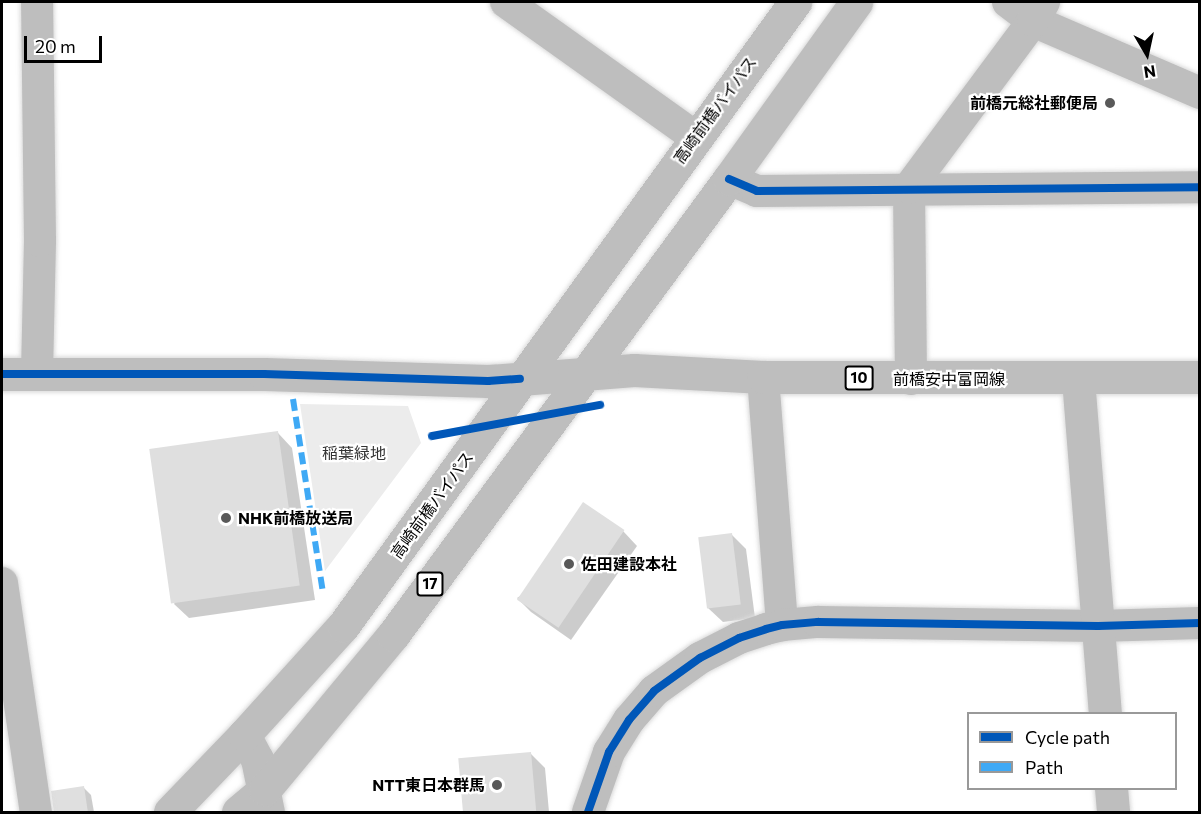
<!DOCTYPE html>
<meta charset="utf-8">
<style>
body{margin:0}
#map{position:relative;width:1201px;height:814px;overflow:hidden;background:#fff;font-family:Commissioner,"Noto Sans JP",sans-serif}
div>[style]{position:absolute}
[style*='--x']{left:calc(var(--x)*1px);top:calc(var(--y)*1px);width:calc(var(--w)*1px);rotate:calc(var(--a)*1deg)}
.green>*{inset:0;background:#ececec}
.shadow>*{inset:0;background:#0003}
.building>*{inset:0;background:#dfdfdf;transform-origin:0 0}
.roads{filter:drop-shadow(0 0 2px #dbdbdb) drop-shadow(0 0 2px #dbdbdb)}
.minor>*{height:32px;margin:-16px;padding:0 16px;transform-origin:16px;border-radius:16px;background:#bebebe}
.tertiary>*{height:33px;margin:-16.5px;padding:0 16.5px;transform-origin:16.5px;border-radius:16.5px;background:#bebebe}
.primary>*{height:33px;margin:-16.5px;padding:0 16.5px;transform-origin:16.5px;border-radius:16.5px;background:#bebebe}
.trunk>*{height:33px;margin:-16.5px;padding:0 16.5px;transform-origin:16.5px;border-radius:16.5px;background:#bebebe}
.quiet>*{height:6px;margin-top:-3px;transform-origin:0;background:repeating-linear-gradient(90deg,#3fa9f5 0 12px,transparent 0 18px)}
.cycleway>*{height:8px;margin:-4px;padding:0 4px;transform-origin:4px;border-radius:4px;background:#0057b8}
.dots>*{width:16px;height:16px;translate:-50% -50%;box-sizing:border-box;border:3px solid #fff;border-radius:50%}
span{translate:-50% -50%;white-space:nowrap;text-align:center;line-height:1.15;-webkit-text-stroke:4.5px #fff;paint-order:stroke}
.shield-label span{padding:2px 4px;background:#fff;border:2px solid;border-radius:4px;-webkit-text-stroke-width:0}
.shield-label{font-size:15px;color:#000;font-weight:700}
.poi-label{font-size:16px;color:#000;font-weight:700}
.right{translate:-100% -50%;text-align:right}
.left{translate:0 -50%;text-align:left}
.street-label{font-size:16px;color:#000}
.park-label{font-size:16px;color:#333}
.frame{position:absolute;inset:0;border:3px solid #000;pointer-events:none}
.legend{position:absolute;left:967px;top:712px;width:210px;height:78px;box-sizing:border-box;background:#fff;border:2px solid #999;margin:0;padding:8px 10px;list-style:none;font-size:18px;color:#000}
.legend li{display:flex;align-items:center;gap:12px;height:30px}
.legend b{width:30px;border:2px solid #999}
.north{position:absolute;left:1117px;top:24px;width:60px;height:60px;-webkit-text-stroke:4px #fff;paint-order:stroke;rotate:171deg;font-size:16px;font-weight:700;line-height:24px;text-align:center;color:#000}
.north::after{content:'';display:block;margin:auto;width:21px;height:27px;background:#000;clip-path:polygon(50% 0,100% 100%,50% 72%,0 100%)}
.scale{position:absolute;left:24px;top:36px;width:78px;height:27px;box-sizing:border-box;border:3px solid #000;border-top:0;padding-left:8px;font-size:18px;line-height:21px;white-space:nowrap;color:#000;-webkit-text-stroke:4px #fff;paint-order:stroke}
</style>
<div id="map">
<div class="green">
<i style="clip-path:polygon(300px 404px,408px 406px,421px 443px,325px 571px)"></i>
</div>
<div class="shadow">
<i style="clip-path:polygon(278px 433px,292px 448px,315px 600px,189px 618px,174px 604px)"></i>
<i style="clip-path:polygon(623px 531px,637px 546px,571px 640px,531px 612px,517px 598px)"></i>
<i style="clip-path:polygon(731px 534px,746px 549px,755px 618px,723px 622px,708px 608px)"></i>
<i style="clip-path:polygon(531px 754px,545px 768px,549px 812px,464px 812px)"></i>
<i style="clip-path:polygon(83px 787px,91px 795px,94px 812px,56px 812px)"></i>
</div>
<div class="building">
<i style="left:278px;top:431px;width:156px;height:130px;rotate:82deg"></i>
<i style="left:583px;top:502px;width:50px;height:118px;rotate:34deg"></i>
<i style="left:732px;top:533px;width:72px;height:34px;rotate:83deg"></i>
<i style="left:531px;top:752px;width:61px;height:73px;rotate:85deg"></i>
<i style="clip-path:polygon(84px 786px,88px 813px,54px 813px,51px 791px)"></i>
</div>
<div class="roads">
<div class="minor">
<i style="--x:506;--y:2;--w:232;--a:35.5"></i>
<i style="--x:1008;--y:2;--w:31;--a:37"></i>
<i style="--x:1033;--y:21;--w:182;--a:23.3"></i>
<i style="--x:729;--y:179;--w:30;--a:23"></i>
<i style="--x:757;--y:191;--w:443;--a:-0.5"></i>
<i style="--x:37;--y:373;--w:132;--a:-88.7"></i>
<i style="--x:40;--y:241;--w:239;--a:-90.7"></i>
<i style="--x:763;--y:377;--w:249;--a:85.6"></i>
<i style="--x:911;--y:379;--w:191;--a:-90.6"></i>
<i style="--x:909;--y:188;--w:208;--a:-53.4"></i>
<i style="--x:1033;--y:21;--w:22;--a:-60"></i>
<i style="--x:2;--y:583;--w:232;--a:81.6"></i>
<i style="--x:588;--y:812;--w:64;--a:-70.7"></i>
<i style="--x:609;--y:752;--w:38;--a:-58"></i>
<i style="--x:629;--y:720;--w:38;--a:-49"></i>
<i style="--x:654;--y:691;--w:57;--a:-35.7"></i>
<i style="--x:700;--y:658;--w:44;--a:-27.1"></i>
<i style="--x:739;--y:638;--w:28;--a:-18"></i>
<i style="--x:766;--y:629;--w:16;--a:-14"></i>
<i style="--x:782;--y:625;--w:36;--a:-5"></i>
<i style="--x:818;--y:622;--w:280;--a:0.8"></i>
<i style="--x:1098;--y:626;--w:102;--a:-1.7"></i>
</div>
<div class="tertiary">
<i style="--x:2;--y:374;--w:262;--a:0"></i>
<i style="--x:264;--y:374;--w:224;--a:1.8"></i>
<i style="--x:488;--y:381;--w:32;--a:-4"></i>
<i style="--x:1078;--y:379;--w:336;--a:85.4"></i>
<i style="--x:1111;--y:788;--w:24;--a:85"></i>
</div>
<div class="primary">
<i style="--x:520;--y:379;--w:114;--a:-4.5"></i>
<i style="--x:634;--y:370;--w:129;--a:3.1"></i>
<i style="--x:763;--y:377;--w:437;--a:0"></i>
<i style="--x:244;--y:735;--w:27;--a:62"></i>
<i style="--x:257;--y:759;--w:54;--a:78.3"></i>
</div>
<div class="trunk">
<i style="--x:170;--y:812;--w:107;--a:-46.1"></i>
<i style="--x:244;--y:735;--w:147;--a:-47.8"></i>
<i style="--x:343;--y:626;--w:771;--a:-54.08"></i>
<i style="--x:238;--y:812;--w:35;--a:-40"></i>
<i style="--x:265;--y:789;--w:200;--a:-50.3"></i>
<i style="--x:393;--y:635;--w:566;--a:-53.62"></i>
<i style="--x:729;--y:179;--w:218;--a:-54.3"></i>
</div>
</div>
<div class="quiet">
<i style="--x:293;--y:399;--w:195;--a:81.2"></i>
</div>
<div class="cycleway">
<i style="--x:729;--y:179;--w:30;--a:23"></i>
<i style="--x:757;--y:191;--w:443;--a:-0.5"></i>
<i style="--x:2;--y:374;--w:262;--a:0"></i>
<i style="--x:264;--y:374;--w:224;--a:1.8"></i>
<i style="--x:488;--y:381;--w:32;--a:-4"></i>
<i style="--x:432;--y:436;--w:171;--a:-10.5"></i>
<i style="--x:588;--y:812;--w:64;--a:-70.7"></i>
<i style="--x:609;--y:752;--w:38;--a:-58"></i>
<i style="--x:629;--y:720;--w:38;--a:-49"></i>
<i style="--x:654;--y:691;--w:57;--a:-35.7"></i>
<i style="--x:700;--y:658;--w:44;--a:-27.1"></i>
<i style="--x:739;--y:638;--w:28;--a:-18"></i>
<i style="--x:766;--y:629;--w:16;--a:-14"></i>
<i style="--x:782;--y:625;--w:36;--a:-5"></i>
<i style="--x:818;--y:622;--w:280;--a:0.8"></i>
<i style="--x:1098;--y:626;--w:102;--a:-1.7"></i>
</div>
<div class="dots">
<i style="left:1110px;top:103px;background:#595959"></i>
<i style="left:226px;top:518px;background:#595959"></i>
<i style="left:569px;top:564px;background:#595959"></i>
<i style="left:497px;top:785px;background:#595959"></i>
</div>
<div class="shield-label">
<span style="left:859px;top:378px">10</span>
<span style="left:430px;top:584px">17</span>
</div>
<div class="poi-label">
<span class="right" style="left:1098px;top:103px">前橋元総社郵便局</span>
<span class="left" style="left:238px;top:518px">NHK前橋放送局</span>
<span class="left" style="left:581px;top:564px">佐田建設本社</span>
<span class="right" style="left:485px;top:785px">NTT東日本群馬</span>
</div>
<div class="street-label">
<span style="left:715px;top:110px;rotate:-54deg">高崎前橋バイパス</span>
<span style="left:949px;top:379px">前橋安中富岡線</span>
<span style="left:432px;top:505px;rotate:-54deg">高崎前橋バイパス</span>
</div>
<div class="park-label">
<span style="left:354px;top:453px">稲葉緑地</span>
</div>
<div class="frame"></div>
<ul class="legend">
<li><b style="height:8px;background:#0057b8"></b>Cycle path</li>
<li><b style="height:8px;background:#3fa9f5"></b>Path</li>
</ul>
<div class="north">N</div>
<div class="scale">20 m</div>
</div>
